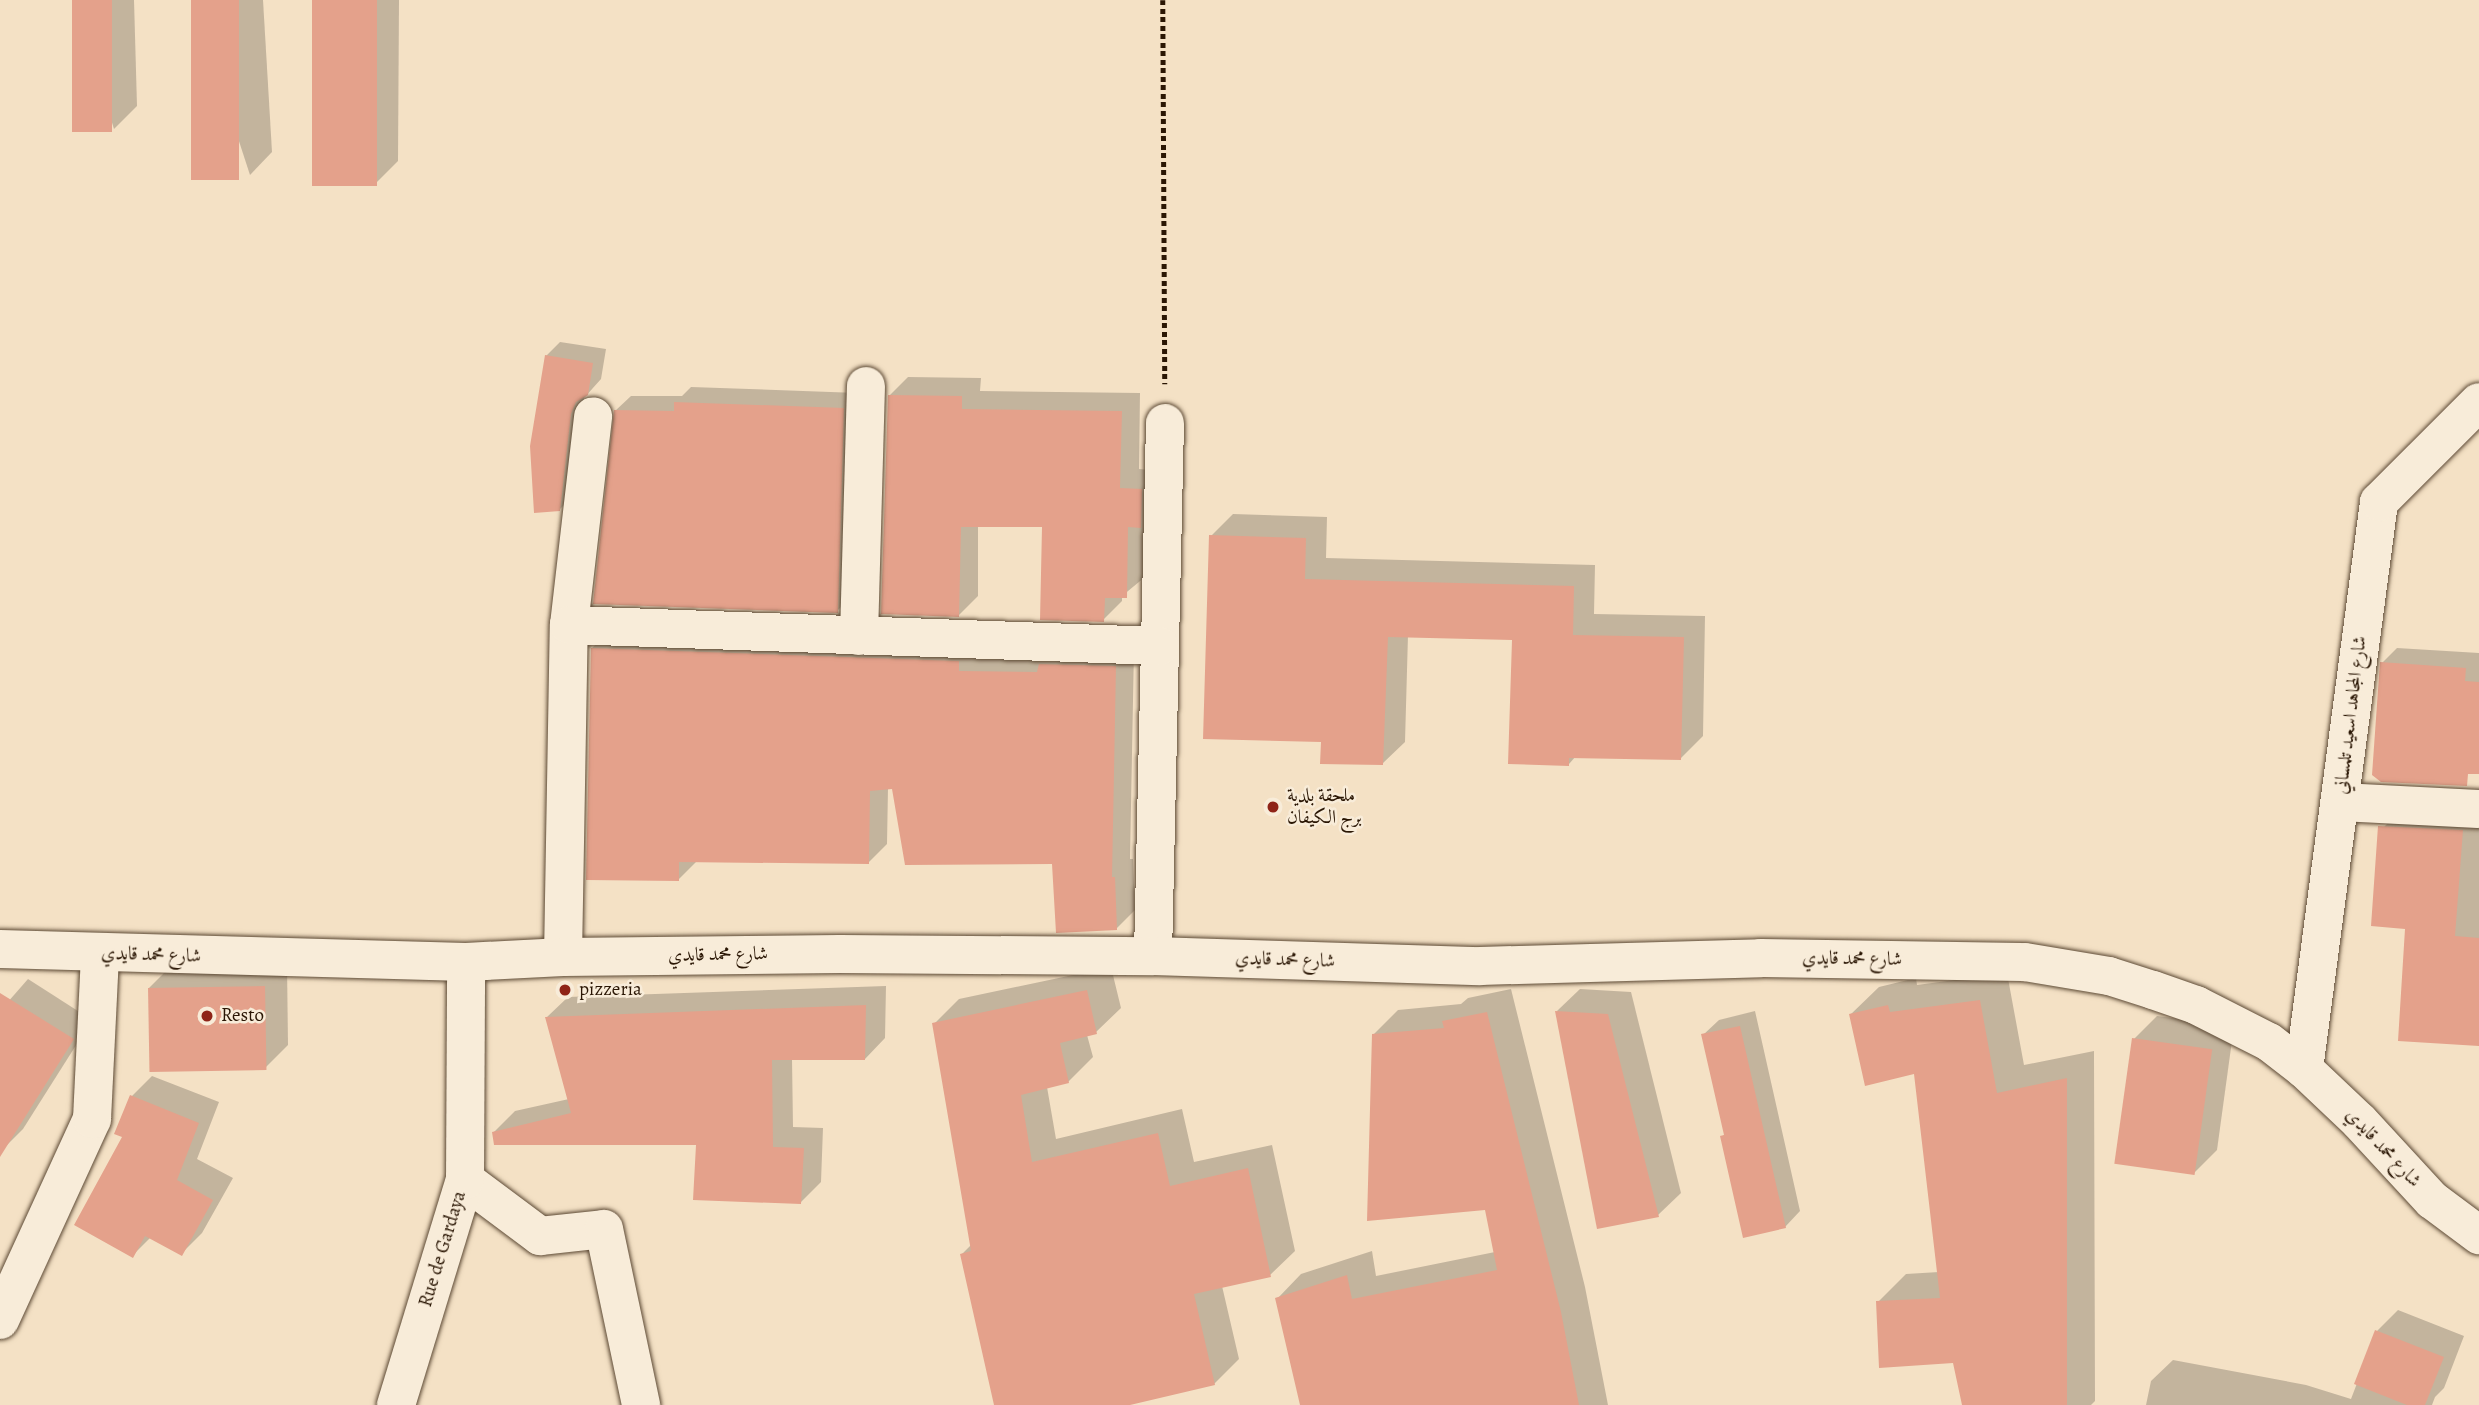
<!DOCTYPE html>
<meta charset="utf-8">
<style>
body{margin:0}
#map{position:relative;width:2479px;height:1405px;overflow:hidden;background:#f4e1c5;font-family:Alegreya,Amiri,serif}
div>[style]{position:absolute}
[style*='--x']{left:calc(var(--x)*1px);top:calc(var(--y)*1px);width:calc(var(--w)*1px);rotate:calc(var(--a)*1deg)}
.shadow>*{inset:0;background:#0003}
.building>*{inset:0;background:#e4a18b;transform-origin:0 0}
.path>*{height:4.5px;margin-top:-2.25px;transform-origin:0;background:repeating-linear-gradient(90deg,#2a1604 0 5px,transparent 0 8.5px)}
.roads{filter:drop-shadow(0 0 2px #5c4934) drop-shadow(0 0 2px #5c4934)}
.minor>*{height:38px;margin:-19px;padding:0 19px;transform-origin:19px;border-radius:19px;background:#f8ecd9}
.tertiary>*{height:38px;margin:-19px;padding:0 19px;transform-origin:19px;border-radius:19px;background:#f8ecd9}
.secondary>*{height:38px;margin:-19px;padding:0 19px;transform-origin:19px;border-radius:19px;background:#f8ecd9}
.dots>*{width:19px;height:19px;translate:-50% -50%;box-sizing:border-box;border:4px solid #f8ecd9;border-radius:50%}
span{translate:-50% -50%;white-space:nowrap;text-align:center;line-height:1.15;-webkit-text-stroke:5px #f8ecd9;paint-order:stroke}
.street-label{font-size:19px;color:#2a1604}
.poi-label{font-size:19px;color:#2a1604}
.left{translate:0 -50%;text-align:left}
</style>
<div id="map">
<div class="shadow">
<i style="clip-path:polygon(74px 0,134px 0,137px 106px,114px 129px)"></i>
<i style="clip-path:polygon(193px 0,263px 0,272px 152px,250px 175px)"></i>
<i style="clip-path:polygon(313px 0,399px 0,398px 161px,375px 184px)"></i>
<i style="clip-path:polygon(560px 342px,606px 349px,601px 379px,584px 398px,573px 496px,559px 510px,546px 356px)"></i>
<i style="clip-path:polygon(908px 377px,981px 378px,980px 391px,1140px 393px,1139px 469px,1160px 471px,1145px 577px,1122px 596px,1122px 601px,1103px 620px,1043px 525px,978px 525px,978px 596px,959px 615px,889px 396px)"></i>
<i style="clip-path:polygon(691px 387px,858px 393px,852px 596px,837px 611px,615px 411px,631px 396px,682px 396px)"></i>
<i style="clip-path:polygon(1233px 514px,1327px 517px,1326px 558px,1595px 565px,1594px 614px,1705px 616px,1703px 736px,1681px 758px,1576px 756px,1569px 764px,1513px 638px,1408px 635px,1405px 742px,1383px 763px,1323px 741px,1211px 536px)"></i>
<i style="clip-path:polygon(611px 630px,1134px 648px,1130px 859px,1133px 859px,1135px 910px,1116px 929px,1054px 863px,894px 787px,888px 788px,887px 844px,868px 863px,697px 861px,678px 880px,592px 648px)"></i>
<i style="clip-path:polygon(2397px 648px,2479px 653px,2479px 773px,2382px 663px)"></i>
<i style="clip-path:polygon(2402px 809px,2479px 815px,2479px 1044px,2407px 927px,2379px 832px)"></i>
<i style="clip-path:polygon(287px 964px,288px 1045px,265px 1068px,149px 988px,172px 965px)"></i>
<i style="clip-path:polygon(1111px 967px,1121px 1008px,1096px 1032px,1087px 1035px,1093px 1057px,1068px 1082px,1047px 1087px,1056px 1139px,1182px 1109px,1194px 1162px,1272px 1145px,1295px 1251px,1270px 1275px,1222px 1286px,1239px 1359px,1214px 1384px,1122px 1405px,996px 1405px,962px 1254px,972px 1244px,934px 1024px,959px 999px)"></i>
<i style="clip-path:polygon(2007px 973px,2024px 1065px,2094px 1051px,2095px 1401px,2091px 1405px,1964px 1405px,1955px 1361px,1878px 1302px,1906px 1274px,1939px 1272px,1915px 1072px,1850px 1015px,1879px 987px,1916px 978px,1917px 985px)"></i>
<i style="clip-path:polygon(28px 979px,92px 1020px,23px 1129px,4px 1148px,0 1146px,0 1011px)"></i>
<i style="clip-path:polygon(886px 986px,885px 1038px,865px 1059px,792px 1058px,793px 1127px,823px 1128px,821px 1182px,801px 1202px,698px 1143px,494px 1132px,515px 1111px,569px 1099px,547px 1017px,568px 997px)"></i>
<i style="clip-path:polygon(1511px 989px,1585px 1287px,1608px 1405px,1302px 1405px,1277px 1299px,1301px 1274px,1372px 1251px,1376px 1276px,1495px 1252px,1487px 1208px,1374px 1034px,1398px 1010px,1461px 1004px,1468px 998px)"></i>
<i style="clip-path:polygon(1580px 989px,1631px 992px,1681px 1193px,1658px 1215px,1557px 1011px)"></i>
<i style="clip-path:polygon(1755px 1011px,1800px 1211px,1785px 1227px,1722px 1137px,1726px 1133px,1703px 1035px,1719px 1020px)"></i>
<i style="clip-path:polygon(2157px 1016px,2234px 1026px,2217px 1150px,2194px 1173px,2134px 1039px)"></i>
<i style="clip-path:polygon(152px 1076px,219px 1102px,197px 1159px,233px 1178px,202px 1233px,181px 1254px,151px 1237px,133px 1255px,132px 1096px)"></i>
<i style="clip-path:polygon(2398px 1310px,2464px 1336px,2444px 1388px,2435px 1397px,2432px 1405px,2146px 1405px,2151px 1381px,2173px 1360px,2306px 1385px,2351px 1399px,2377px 1331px)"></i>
</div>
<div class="building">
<i style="left:72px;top:0;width:40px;height:132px"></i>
<i style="left:191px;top:0;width:48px;height:180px"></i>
<i style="left:312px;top:0;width:65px;height:186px"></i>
<i style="clip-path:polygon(545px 355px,593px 363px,588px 395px,576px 402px,571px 414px,560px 511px,534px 513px,530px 446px)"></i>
<i style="clip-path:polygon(888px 395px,962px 396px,962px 409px,1122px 411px,1120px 488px,1142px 489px,1141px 528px,1128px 527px,1127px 598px,1105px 598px,1104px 622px,1040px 620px,1042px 527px,961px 527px,959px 617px,881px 614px)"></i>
<i style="clip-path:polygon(674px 402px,844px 408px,838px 613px,593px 604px,614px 410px,674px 411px)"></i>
<i style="clip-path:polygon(1209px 535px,1306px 538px,1305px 579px,1574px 586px,1573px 635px,1684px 637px,1681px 760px,1569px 758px,1569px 766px,1508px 764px,1512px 640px,1388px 637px,1383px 765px,1320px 764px,1321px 742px,1203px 739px)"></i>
<i style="clip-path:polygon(591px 648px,959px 661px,959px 671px,1037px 672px,1039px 664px,1116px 666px,1112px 877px,1115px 877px,1117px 930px,1056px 933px,1052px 864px,905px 865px,892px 789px,870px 791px,869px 864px,679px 862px,679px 881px,586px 880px)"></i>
<i style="clip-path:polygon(2380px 662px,2466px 668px,2465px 681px,2479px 682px,2479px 774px,2468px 774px,2467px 786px,2381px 782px,2372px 775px)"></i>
<i style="clip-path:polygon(2378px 826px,2463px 830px,2455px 936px,2479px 938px,2479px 1046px,2398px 1041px,2405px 929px,2371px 926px)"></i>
<i style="left:265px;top:986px;width:84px;height:117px;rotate:89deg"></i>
<i style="clip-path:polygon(1087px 990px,1097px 1034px,1060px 1043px,1069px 1083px,1021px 1095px,1032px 1162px,1158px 1133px,1170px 1186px,1248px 1168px,1271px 1277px,1194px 1294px,1215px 1385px,1130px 1405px,994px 1405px,960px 1254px,971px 1251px,932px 1023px)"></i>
<i style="clip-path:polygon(0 993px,74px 1039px,0 1157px)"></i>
<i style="clip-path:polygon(1980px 1000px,1997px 1093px,2067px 1078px,2067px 1405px,1962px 1405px,1953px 1363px,1879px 1368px,1876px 1301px,1940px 1298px,1914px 1074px,1865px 1086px,1849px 1014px,1888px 1005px,1890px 1012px)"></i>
<i style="clip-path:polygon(866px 1005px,865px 1060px,772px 1060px,773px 1147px,804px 1148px,801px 1204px,693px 1200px,696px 1145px,494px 1145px,492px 1132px,571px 1113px,545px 1017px)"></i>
<i style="clip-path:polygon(1555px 1011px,1608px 1014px,1659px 1217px,1597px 1229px)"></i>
<i style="clip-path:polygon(1487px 1012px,1561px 1312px,1579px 1405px,1300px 1405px,1275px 1298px,1347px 1275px,1352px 1299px,1497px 1270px,1485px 1210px,1367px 1221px,1372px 1034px,1444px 1028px,1442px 1021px)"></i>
<i style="clip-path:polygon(1740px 1026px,1786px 1228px,1743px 1238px,1720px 1136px,1724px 1135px,1701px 1034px)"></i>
<i style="left:2132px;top:1038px;width:81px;height:127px;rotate:8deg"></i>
<i style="clip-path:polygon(130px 1095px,199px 1123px,177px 1180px,213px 1200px,182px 1256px,145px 1236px,133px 1258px,74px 1225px,122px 1137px,114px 1134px)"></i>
<i style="clip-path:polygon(2375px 1330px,2444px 1357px,2425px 1405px,2407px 1405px,2354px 1384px)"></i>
</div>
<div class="path">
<i style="--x:1163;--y:0;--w:384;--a:89.7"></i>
</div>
<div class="roads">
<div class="minor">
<i style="--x:569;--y:625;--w:210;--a:-83.4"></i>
<i style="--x:859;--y:636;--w:250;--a:-88.4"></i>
<i style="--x:2340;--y:802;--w:139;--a:2.9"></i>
<i style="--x:1153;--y:956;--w:533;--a:-88.71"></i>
<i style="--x:563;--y:957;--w:332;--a:-89"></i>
<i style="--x:569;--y:625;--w:591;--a:2.04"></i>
<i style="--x:2304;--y:1069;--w:572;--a:-82.46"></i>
<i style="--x:2379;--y:502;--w:141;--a:-45"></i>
<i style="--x:465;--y:1180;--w:94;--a:36.7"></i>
<i style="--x:540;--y:1236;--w:64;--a:-6.2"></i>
<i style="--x:604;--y:1229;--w:180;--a:78.1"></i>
<i style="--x:0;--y:1320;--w:221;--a:-65.4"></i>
<i style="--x:92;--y:1119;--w:165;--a:-87.2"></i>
</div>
<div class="tertiary">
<i style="--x:396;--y:1405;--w:235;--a:-73"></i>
<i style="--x:465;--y:1180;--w:218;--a:-89.7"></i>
</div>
<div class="secondary">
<i style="--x:0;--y:949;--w:466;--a:1.6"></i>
<i style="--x:466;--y:962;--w:97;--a:-3"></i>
<i style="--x:563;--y:957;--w:277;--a:-0.6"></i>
<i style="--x:840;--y:954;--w:313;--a:0.4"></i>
<i style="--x:1153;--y:956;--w:327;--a:1.8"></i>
<i style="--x:1480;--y:966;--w:281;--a:-1.6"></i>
<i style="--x:1761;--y:958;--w:264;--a:0.9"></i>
<i style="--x:2025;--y:962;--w:85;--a:9.5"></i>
<i style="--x:2109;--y:976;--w:46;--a:17.7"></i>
<i style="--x:2153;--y:990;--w:46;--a:19.2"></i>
<i style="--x:2196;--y:1005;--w:82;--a:26.9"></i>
<i style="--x:2269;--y:1042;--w:44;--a:37.6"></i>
<i style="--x:2304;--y:1069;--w:76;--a:43.4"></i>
<i style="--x:2359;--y:1121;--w:108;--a:47.3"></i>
<i style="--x:2432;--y:1200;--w:59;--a:36.7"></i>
</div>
</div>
<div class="dots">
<i style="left:1273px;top:807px;background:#8f2418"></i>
<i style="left:565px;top:990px;background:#8f2418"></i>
<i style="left:207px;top:1016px;background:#8f2418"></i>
</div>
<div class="street-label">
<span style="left:2351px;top:715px;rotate:-83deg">شارع المجاهد اسعيد تلمساني</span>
<span style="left:151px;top:955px;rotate:2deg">شارع محمد قايدي</span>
<span style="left:718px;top:955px;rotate:-1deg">شارع محمد قايدي</span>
<span style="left:1852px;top:959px;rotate:1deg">شارع محمد قايدي</span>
<span style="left:1285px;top:960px;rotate:2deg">شارع محمد قايدي</span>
<span style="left:2383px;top:1148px;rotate:47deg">شارع محمد قايدي</span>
<span style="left:443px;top:1249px;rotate:-73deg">Rue de Gardaya</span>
</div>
<div class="poi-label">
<span class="left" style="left:1287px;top:807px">ملحقة بلدية<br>برج الكيفان</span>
<span class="left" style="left:579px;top:990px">pizzeria</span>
<span class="left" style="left:221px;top:1016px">Resto</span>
</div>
</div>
